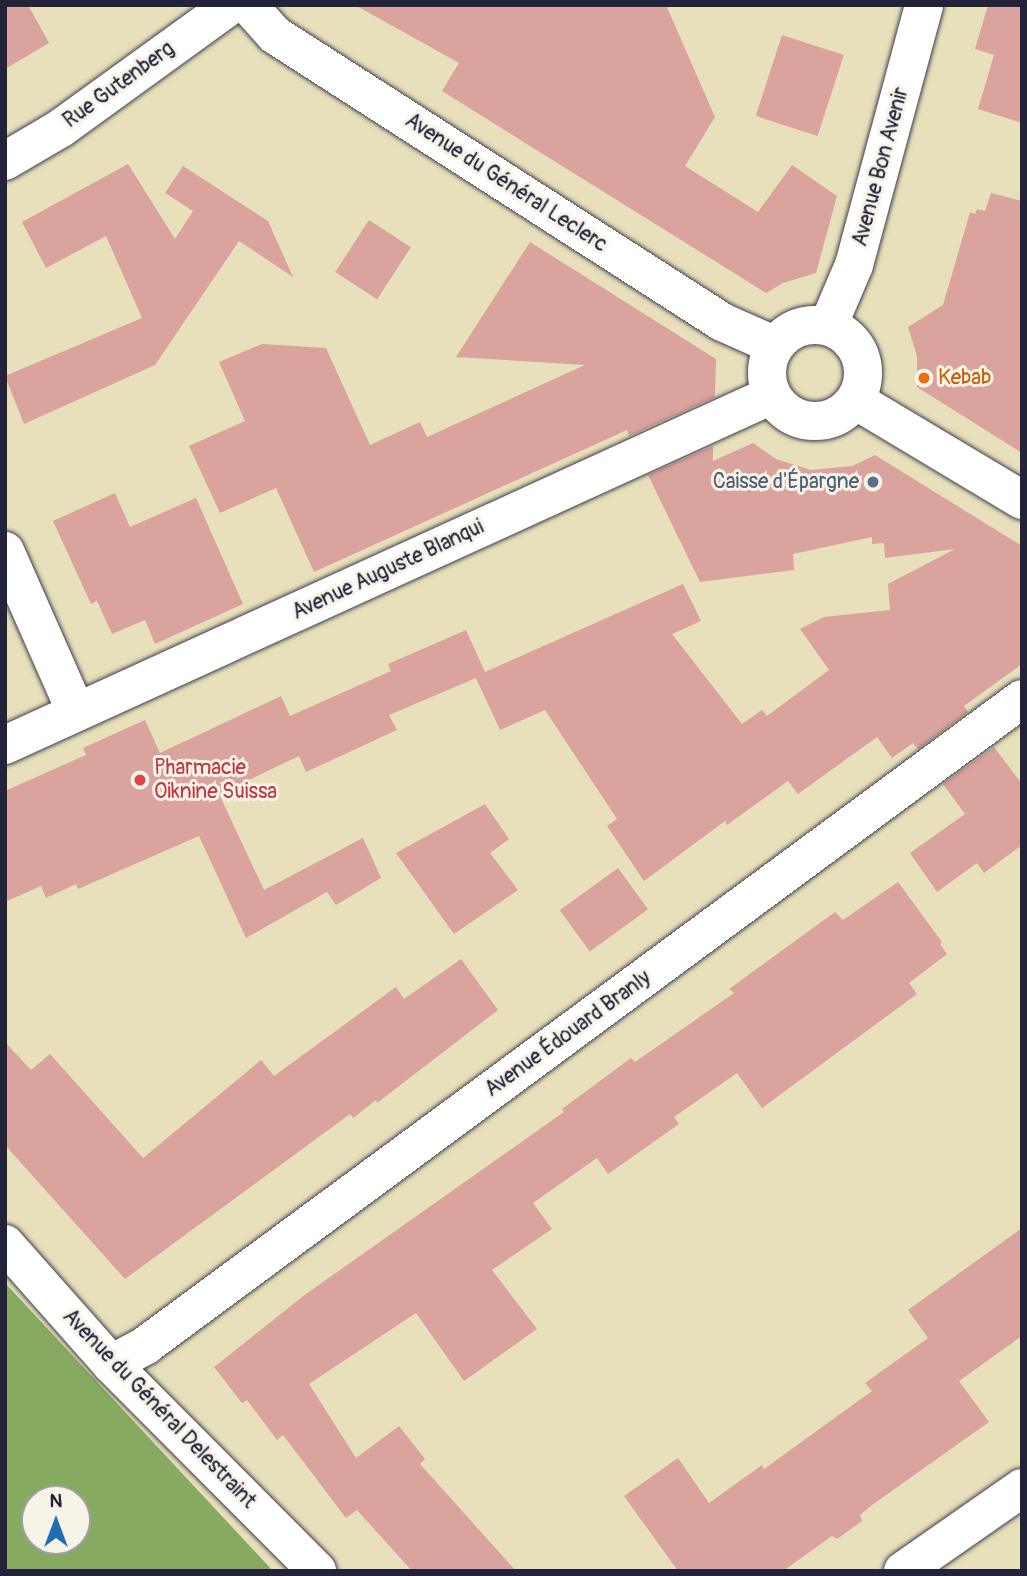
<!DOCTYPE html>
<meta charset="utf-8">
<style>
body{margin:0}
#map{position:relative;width:1027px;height:1576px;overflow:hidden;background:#e8e0bb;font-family:Pangolin,sans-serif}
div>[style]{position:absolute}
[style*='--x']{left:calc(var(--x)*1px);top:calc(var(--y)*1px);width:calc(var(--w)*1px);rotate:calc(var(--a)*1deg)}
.forest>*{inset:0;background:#86aa5f}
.building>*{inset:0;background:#daa39e;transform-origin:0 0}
.roads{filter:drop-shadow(0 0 2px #403e4e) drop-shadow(0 0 2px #403e4e)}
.minor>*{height:38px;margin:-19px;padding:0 19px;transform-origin:19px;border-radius:19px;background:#fff}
.minor>.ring{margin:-19px;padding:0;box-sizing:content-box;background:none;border:38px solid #fff;border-radius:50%}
.dots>*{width:19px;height:19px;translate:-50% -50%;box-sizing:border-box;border:4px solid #f7f3e8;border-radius:50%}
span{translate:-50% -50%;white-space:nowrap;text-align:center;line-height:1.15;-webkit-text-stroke:6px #f7f3e8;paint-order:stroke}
.street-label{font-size:21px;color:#22223b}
.food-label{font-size:21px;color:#c56008}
.left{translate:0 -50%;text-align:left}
.service-label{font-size:21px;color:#4e5e75}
.right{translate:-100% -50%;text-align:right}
.health-label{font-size:21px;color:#be3a42}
.frame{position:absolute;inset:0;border:7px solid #22223b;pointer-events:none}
.north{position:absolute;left:21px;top:1485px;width:70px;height:70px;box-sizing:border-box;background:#f7f3e8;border:2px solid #a29fa3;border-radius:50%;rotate:0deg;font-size:19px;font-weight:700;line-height:28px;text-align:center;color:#22223b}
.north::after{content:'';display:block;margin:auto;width:24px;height:32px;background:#1f6fb2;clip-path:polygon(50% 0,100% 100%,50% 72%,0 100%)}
</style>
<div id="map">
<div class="forest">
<i style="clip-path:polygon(evenodd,5px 1283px,273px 1571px,5px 1571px,5px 1283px,35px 1499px,77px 1499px,77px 1541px,35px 1541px,35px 1499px)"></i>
</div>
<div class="building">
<i style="clip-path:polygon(5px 5px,28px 5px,49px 43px,5px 69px)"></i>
<i style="clip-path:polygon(355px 5px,666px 5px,715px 117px,685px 166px,758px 212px,792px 165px,837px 196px,816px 273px,783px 283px,766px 293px,442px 91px,459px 63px)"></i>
<i style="clip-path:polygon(988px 5px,1022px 5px,1022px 123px,978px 109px,994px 55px,975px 49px)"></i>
<i style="left:782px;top:35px;width:65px;height:85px;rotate:18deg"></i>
<i style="clip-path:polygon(128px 164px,175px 239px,193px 211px,165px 193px,183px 166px,268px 221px,293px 277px,239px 241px,155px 365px,24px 424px,5px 376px,142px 318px,106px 236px,46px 268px,22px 222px)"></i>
<i style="clip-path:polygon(991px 193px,1022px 201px,1022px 453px,917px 387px,917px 356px,908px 327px,943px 305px,970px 212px,975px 214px,977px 209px,985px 211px)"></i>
<i style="left:369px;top:220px;width:50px;height:62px;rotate:33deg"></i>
<i style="clip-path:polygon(530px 242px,716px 359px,715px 397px,629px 436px,627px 430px,314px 572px,276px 488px,220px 513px,189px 446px,245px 421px,219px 362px,262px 344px,326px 348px,370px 445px,420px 422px,427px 437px,585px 365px,456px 357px)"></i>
<i style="clip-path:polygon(753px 443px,776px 459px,811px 470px,852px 466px,875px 455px,1022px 546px,1022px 664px,964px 706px,968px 712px,918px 749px,913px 743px,892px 758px,877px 737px,798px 794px,788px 781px,727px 825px,725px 821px,644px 881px,607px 826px,617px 819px,545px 710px,500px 730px,476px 678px,389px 715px,397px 730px,306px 772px,299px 756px,219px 794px,264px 890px,363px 838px,381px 878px,336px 905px,327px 892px,246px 938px,199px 836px,78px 889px,76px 884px,46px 898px,41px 886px,5px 902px,5px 791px,86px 755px,83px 748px,145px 720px,160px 753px,281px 696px,290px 716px,391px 671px,388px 664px,466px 630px,485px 672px,683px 584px,701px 621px,672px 634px,742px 724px,762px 710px,767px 716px,829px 670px,800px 629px,824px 617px,890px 610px,888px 584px,955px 549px,885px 558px,884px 543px,872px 544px,872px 537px,793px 554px,794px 570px,700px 582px,648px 475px,713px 446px,713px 461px)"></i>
<i style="clip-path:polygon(115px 493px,130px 527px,196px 498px,243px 604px,155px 644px,145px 620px,112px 634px,97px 601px,91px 604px,53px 521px)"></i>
<i style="clip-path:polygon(994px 747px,1022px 784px,1022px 845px,984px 873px,977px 863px,937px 892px,910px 853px,965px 814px,943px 784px)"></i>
<i style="clip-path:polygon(485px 804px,509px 839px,490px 853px,518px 890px,454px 934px,396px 853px)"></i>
<i style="left:618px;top:868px;width:51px;height:72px;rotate:54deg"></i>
<i style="clip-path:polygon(898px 882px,942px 942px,940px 944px,947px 954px,909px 983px,917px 994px,762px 1108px,737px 1073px,674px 1117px,679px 1124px,608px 1174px,597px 1158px,533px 1203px,552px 1229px,492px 1270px,537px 1329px,464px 1381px,416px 1313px,309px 1384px,356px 1458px,399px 1426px,425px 1459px,420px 1464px,516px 1571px,412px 1571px,357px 1510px,346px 1518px,283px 1435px,277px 1440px,247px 1400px,242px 1403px,214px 1367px,306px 1294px,564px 1112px,562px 1109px,631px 1058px,635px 1062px,734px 993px,729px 989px,835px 912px,843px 920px)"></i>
<i style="clip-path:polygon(461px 959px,498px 1010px,377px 1103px,376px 1100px,353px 1118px,350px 1114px,125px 1279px,5px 1145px,5px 1042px,31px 1070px,50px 1054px,143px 1158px,261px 1060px,274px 1076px,396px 987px,404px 999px)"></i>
<i style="clip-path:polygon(1022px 1228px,1022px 1336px,959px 1381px,989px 1422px,872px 1505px,860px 1515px,862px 1521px,837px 1539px,832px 1536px,783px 1571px,678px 1571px,624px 1496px,678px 1458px,709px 1503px,762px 1465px,764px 1469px,872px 1391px,865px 1383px,928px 1338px,908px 1310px)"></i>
</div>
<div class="roads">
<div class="minor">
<i style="--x:248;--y:5;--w:40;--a:48"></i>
<i style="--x:275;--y:35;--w:531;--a:32.7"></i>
<i style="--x:722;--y:322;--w:57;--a:23.9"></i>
<i style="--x:5;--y:161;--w:65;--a:-30.5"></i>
<i style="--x:61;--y:128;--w:210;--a:-35.9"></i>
<i class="ring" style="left:767px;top:325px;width:58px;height:58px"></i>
<i style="--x:828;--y:326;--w:66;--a:-66.9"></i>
<i style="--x:854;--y:265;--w:269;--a:-74.9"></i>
<i style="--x:855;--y:400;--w:195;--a:30.9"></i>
<i style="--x:5;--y:551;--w:176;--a:66.2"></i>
<i style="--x:5;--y:745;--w:843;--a:-24.53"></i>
<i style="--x:5;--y:1244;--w:160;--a:48.5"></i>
<i style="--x:111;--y:1364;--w:292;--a:45.1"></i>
<i style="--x:111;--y:1364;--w:40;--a:-28"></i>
<i style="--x:146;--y:1345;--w:1088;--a:-36.41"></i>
<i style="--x:903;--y:1571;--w:145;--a:-34.9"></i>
</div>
</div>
<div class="dots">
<i style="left:924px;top:378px;background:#e8710a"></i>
<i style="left:873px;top:482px;background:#5c6f8a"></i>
<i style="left:140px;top:780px;background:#e0444e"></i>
</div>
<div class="street-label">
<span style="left:119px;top:85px;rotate:-36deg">Rue Gutenberg</span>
<span style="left:881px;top:167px;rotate:-75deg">Avenue Bon Avenir</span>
<span style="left:506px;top:183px;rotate:33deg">Avenue du Général Leclerc</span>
<span style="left:388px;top:570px;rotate:-25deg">Avenue Auguste Blanqui</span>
<span style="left:568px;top:1034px;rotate:-36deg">Avenue Édouard Branly</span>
<span style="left:159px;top:1409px;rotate:46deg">Avenue du Général Delestraint</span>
</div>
<div class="food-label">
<span class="left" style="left:938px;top:378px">Kebab</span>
</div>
<div class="service-label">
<span class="right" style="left:859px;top:482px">Caisse d'Épargne</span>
</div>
<div class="health-label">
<span class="left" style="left:154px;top:780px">Pharmacie<br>Oiknine Suissa</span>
</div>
<div class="frame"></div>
<div class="north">N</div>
</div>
